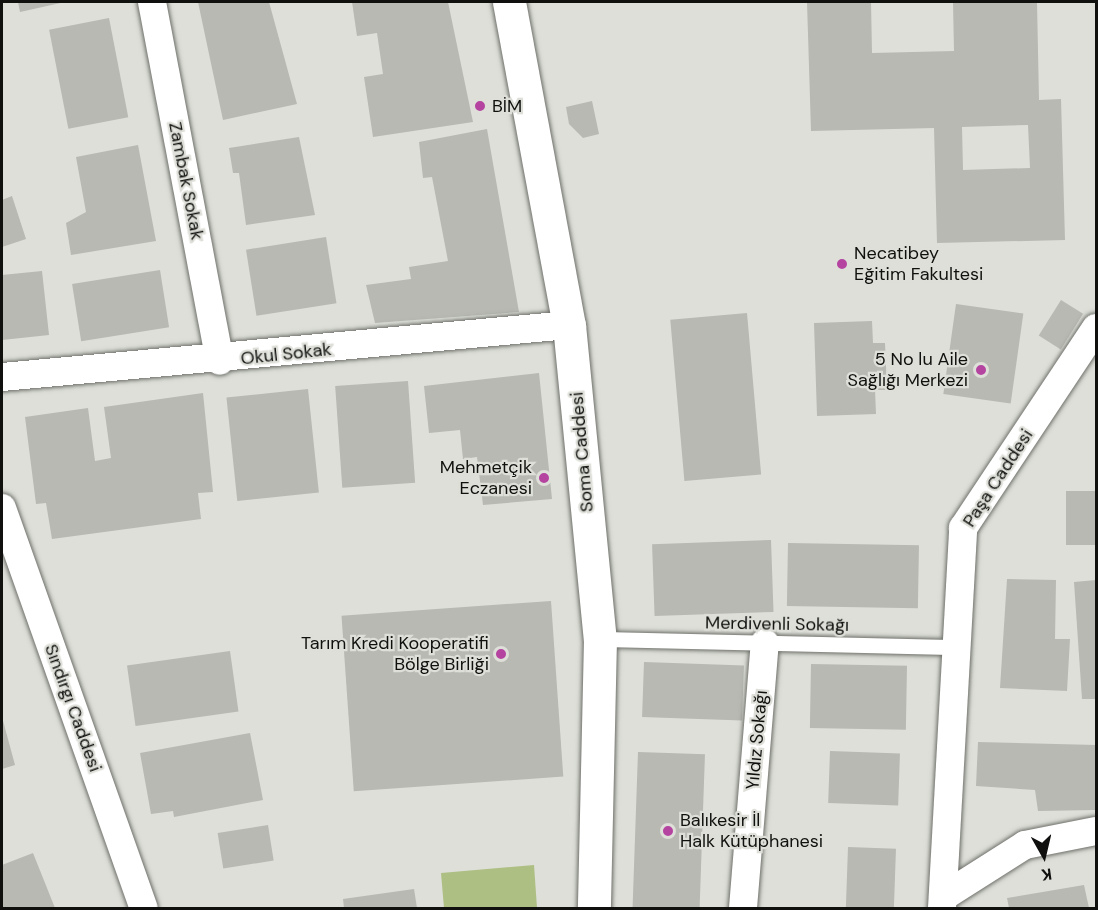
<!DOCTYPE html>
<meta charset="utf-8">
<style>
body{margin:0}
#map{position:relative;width:1098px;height:910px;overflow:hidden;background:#dddfd8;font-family:"DM Sans",sans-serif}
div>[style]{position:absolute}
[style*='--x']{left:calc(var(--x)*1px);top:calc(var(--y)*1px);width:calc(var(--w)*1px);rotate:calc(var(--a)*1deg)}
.green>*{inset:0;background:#aebf83}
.building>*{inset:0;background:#b7b9b2;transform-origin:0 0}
.roads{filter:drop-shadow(0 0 2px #6e706a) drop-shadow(0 0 2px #6e706a)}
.service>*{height:15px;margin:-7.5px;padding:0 7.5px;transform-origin:7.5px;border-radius:7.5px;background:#fff}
.minor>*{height:28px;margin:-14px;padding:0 14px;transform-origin:14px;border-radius:14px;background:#fff}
.secondary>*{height:33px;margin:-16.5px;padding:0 16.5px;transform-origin:16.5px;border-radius:16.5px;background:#fff}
.dots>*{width:16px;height:16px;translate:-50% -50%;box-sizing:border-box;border:3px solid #dddfd8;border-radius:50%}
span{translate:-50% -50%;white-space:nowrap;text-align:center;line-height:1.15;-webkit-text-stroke:4.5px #dddfd8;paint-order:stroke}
.poi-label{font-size:18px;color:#10110f}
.left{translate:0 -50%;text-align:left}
.right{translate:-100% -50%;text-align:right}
.street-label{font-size:18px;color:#10110f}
.frame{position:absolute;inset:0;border:3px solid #10110f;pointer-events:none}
.north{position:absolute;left:1014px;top:826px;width:60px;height:60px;-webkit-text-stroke:4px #dddfd8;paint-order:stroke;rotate:172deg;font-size:16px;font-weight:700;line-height:24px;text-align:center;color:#10110f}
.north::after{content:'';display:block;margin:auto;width:21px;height:27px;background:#10110f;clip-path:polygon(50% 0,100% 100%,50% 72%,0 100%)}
</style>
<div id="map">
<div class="green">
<i style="clip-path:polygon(534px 865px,537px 908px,444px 908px,441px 873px)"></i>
</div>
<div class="building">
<i style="clip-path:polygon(18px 2px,65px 2px,20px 12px)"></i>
<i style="clip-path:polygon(198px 2px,269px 2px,297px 104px,223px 120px)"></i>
<i style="clip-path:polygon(352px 2px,448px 2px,473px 122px,373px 137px,364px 77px,383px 74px,377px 33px,357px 36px)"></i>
<i style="clip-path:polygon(evenodd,807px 2px,871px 2px,872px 53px,954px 51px,953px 2px,1037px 2px,1039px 100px,1061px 99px,1065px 240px,937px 243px,934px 128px,811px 131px,807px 2px,1028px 125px,1030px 168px,963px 170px,962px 127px,1028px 125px)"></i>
<i style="left:109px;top:18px;width:101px;height:61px;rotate:79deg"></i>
<i style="clip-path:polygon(592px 101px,599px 134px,583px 138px,569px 124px,566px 107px)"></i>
<i style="clip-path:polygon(487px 129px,519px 312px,375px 323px,366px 285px,411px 279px,409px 267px,448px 261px,432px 177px,423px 178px,419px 142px)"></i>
<i style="clip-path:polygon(299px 137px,315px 215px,246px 225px,239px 173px,233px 173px,229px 148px)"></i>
<i style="clip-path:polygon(138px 145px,156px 241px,71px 255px,66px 223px,86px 212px,76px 157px)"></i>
<i style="clip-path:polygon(12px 196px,26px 239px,2px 247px,2px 200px)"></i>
<i style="left:326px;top:237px;width:67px;height:81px;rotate:81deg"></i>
<i style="left:160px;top:270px;width:58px;height:89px;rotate:81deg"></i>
<i style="clip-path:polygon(42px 271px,49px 335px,2px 340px,2px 275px)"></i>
<i style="left:1061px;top:300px;width:26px;height:42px;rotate:32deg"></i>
<i style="left:956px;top:304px;width:68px;height:91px;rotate:8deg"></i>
<i style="left:747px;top:313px;width:162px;height:77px;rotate:85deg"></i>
<i style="clip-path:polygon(872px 321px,873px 343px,885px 343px,887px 390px,875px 390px,876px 414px,817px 416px,814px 323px)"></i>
<i style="clip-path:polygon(539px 373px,552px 499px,483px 505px,477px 457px,463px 459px,460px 430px,429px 433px,424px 386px)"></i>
<i style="left:408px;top:381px;width:102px;height:73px;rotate:86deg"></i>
<i style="left:308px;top:389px;width:104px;height:82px;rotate:84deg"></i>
<i style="clip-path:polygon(203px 393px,213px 492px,198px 493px,201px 519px,52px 539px,46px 503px,36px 504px,25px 417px,88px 408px,95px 461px,111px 458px,104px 407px)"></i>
<i style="left:1096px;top:491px;width:54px;height:30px;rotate:90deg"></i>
<i style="left:771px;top:540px;width:72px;height:119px;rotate:88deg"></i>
<i style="left:788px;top:543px;width:131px;height:63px;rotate:1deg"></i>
<i style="clip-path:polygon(1007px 579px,1056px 580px,1055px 639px,1070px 639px,1067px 691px,1000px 688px)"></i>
<i style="clip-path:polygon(1096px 580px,1096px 699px,1082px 699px,1074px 582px)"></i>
<i style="left:551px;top:601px;width:176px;height:210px;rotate:86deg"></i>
<i style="left:230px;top:651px;width:61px;height:104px;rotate:82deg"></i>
<i style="left:644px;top:662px;width:100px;height:55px;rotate:2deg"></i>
<i style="left:811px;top:664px;width:96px;height:64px;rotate:1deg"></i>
<i style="clip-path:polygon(2px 717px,15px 765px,2px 769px)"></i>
<i style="clip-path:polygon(250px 733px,263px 800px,174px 817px,173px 811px,151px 814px,140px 753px)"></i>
<i style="clip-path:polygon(978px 742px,1096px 745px,1096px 810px,1038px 811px,1035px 790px,976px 786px)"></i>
<i style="left:830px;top:751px;width:70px;height:52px;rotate:2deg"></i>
<i style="left:638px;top:752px;width:67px;height:156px;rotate:2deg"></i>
<i style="left:268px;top:825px;width:36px;height:51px;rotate:81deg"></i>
<i style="left:848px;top:847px;width:48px;height:61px;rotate:2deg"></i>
<i style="clip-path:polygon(33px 853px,55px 908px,2px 908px,2px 865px)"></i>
<i style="clip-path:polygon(1084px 885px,1089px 908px,1009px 908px,1007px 898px)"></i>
<i style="clip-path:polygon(414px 889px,417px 908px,344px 908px,343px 899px)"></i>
</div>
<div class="roads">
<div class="service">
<i style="--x:600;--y:639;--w:354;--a:1.3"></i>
</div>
<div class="minor">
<i style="--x:152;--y:2;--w:365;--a:79.3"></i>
<i style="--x:2;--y:377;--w:569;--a:-5.24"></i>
<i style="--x:2;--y:508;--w:424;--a:70.5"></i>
<i style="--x:943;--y:897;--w:97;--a:-32.4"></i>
<i style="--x:1025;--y:845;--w:72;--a:-11.2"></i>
<i style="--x:743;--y:908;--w:266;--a:-85.3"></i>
<i style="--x:942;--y:908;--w:381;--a:-86.8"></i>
<i style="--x:963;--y:528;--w:240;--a:-56.4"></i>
</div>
<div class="secondary">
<i style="--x:509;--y:2;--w:329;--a:79.5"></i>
<i style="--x:569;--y:325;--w:316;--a:84.4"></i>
<i style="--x:600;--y:639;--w:269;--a:91.3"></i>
</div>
</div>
<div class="dots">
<i style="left:480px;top:106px;background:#b444a0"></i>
<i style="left:842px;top:264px;background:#b444a0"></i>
<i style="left:981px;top:370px;background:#b444a0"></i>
<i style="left:544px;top:478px;background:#b444a0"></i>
<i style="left:501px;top:654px;background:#b444a0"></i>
<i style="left:668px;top:831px;background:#b444a0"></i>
</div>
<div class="poi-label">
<span class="left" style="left:492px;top:106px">BİM</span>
<span class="left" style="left:854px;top:264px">Necatibey<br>Eğitim Fakultesi</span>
<span class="right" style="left:968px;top:370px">5 No lu Aile<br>Sağlığı Merkezi</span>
<span class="right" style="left:532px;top:478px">Mehmetçik<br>Eczanesi</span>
<span class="right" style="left:489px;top:654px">Tarım Kredi Kooperatifi<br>Bölge Birliği</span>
<span class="left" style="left:680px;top:831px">Balıkesir İl<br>Halk Kütüphanesi</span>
</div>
<div class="street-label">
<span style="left:186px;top:181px;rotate:79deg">Zambak Sokak</span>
<span style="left:286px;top:354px;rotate:-6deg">Okul Sokak</span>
<span style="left:582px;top:452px;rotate:-95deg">Soma Caddesi</span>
<span style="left:998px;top:478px;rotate:-57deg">Paşa Caddesi</span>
<span style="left:777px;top:624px;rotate:1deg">Merdivenli Sokağı</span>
<span style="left:73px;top:708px;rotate:70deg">Sındırgı Caddesi</span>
<span style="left:757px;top:740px;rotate:-85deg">Yıldız Sokağı</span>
</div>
<div class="frame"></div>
<div class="north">K</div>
</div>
